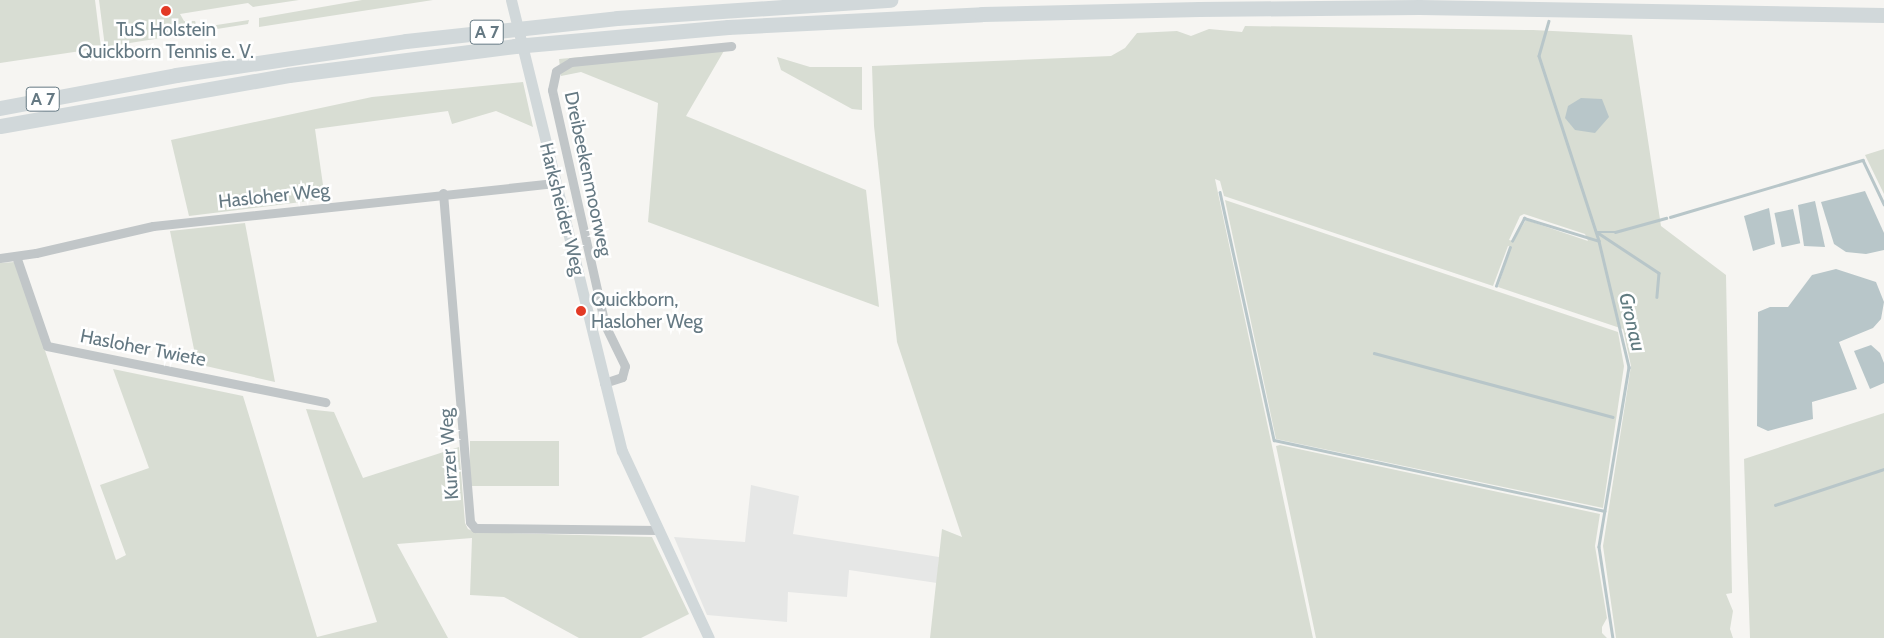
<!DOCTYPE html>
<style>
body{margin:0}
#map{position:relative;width:1884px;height:638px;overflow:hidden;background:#f6f5f2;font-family:Cabin,sans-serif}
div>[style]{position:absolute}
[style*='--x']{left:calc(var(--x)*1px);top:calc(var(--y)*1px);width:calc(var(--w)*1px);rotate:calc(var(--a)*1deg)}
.built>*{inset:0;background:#e6e7e6}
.green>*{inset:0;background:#d8ddd3;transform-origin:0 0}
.water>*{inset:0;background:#b8c6c9;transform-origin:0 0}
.stream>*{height:2.5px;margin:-1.25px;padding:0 1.25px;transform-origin:1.25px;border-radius:1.25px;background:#b8c6c9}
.street>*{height:9px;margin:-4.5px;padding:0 4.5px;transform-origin:4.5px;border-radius:4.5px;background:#c1c6c8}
.secondary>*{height:11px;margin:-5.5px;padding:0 5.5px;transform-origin:5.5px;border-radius:5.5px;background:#d1d8da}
.highway>*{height:15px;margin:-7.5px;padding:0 7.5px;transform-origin:7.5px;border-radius:7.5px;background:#d1d8da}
.dots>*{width:14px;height:14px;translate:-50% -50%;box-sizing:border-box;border:2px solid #fff;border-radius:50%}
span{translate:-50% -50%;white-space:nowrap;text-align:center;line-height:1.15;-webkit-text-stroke:5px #fff;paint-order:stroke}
.shield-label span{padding:1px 4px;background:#fff;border:1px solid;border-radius:4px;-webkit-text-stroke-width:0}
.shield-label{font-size:18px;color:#657983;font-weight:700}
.poi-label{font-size:19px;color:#657983}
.left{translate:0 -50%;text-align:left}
.street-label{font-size:19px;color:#657983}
.water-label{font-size:20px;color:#607b80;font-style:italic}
</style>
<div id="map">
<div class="built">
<i style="clip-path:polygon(751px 485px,799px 496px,793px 534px,939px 557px,937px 583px,849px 570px,847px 597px,788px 592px,787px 622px,707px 615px,674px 537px,745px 542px)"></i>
</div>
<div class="green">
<i style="clip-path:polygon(0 0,95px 0,101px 48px,0 63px)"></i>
<i style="clip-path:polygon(99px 0,299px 0,253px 7px,248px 3px,180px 14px,184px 21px,195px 21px,197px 28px,249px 20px,248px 24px,105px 47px)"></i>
<i style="clip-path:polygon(362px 0,433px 0,259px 27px,259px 18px)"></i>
<i style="clip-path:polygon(evenodd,1245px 26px,1533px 30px,1632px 35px,1661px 226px,1726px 275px,1732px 593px,1726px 594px,1733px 611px,1730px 629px,1733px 638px,1616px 638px,1603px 546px,1631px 366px,1623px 329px,1498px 287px,1511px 247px,1508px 246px,1493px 286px,1224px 196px,1220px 181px,1215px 179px,1313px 638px,930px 638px,942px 529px,962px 537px,897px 342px,874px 126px,872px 66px,1111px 56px,1125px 48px,1137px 33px,1177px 31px,1191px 36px,1209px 29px,1242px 32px,1245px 26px,1524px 214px,1585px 234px,1588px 241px,1526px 220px,1513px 241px,1509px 240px,1520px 216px,1524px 214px)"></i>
<i style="clip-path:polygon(716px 45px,725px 49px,686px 116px,866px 190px,879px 307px,648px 222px,658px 103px,581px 72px,561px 76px,559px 59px)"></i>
<i style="clip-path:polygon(777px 57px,810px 67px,862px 67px,862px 110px,852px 109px,781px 70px)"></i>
<i style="clip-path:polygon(523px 82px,533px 127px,496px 111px,452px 124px,448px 111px,315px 129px,325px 199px,189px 216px,171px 140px,372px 97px)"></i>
<i style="clip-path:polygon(1884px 149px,1884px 194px,1865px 155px)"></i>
<i style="clip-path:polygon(1225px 200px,1618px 332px,1624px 366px,1603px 508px,1276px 439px)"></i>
<i style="clip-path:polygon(245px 223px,275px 382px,197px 364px,170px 231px)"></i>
<i style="clip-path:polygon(15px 262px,116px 560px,126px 555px,100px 485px,149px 468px,113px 369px,243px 396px,317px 637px,377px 622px,306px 409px,334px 412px,363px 478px,459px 447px,465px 523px,468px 529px,475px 532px,652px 537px,689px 614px,641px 638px,579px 638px,504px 597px,470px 595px,472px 538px,397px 544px,448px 638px,0 638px,0 263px)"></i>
<i style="clip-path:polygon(1884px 413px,1884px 638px,1750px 638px,1744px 459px)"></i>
<i style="left:470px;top:441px;width:89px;height:45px"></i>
<i style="clip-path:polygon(1280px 445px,1600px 514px,1595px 546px,1607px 618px,1602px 627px,1602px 633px,1607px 638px,1316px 638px,1276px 446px)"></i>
</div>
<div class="water">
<i style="clip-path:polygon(1581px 98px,1602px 99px,1609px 117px,1595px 133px,1575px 130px,1565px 118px,1568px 106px)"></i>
<i style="clip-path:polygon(1865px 191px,1884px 233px,1884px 250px,1866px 254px,1846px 252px,1834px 244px,1821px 202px)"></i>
<i style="clip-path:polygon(1815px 201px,1825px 247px,1804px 246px,1798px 205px)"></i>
<i style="clip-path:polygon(1769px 208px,1775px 244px,1753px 251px,1744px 216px)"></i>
<i style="left:1793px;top:209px;width:35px;height:19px;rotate:78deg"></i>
<i style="clip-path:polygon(1836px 269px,1876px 282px,1884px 302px,1881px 319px,1873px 328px,1839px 342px,1857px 389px,1812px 402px,1813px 419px,1768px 431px,1757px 426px,1758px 312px,1770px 307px,1788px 307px,1812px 275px)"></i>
<i style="clip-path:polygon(1871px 345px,1880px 353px,1884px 363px,1884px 383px,1870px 389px,1854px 351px)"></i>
</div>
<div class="stream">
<i style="--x:1549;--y:21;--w:36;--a:106"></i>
<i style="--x:1539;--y:56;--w:194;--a:72"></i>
<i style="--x:1599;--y:241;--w:130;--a:76.6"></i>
<i style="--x:1629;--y:367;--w:182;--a:99.5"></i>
<i style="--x:1599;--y:547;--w:92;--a:81.3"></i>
<i style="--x:1220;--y:192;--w:254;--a:77.7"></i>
<i style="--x:1274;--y:440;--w:338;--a:12.1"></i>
<i style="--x:1670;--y:217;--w:201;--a:-16.5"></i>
<i style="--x:1863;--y:160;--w:49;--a:64.5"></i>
<i style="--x:1597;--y:232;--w:74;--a:33.5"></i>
<i style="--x:1659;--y:273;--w:24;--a:95"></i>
<i style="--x:1598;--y:232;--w:17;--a:0"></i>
<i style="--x:1615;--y:232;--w:53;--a:-15.4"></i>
<i style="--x:1512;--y:241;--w:26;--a:-62"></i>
<i style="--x:1524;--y:218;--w:78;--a:17"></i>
<i style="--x:1496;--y:286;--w:41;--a:-70.3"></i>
<i style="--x:1374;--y:353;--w:247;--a:15"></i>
<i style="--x:1775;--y:505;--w:115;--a:-18.3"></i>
</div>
<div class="street">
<i style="--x:443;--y:193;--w:330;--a:85.3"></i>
<i style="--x:470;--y:522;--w:8;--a:50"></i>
<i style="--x:475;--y:528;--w:183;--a:0.6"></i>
<i style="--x:16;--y:256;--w:95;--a:71"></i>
<i style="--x:47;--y:346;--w:284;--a:11.4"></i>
<i style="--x:0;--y:258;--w:36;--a:-8"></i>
<i style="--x:36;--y:253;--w:120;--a:-13"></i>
<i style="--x:153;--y:226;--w:404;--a:-6.1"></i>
<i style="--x:604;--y:383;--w:19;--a:-18"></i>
<i style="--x:622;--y:377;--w:11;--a:-75"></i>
<i style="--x:625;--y:366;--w:46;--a:-116"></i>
<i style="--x:605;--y:325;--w:241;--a:-102.7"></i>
<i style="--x:552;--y:90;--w:19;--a:-78"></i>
<i style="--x:556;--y:71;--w:17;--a:-31"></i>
<i style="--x:571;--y:62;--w:161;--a:-5.7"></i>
</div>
<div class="secondary">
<i style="--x:511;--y:0;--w:464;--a:76.2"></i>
<i style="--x:622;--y:451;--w:206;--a:65.1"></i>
</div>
<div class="highway">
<i style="--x:0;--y:108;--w:179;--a:-10.6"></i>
<i style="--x:176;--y:75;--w:232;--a:-8.4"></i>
<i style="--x:406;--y:41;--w:212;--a:-6.2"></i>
<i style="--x:617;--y:18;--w:274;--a:-3.8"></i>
<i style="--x:0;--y:126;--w:293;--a:-10"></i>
<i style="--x:289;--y:75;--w:228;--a:-7.3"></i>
<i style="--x:515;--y:46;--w:214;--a:-5.1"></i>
<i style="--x:728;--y:27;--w:254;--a:-2.9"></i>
<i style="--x:982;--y:14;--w:217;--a:-1.3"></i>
<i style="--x:1199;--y:9;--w:220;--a:-0.5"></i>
<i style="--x:1419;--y:7;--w:465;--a:1"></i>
</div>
<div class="dots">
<i style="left:166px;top:11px;background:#e33a25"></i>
<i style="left:581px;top:311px;background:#e33a25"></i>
</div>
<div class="shield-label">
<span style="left:487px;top:32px">A 7</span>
<span style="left:43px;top:99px">A 7</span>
</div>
<div class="poi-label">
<span style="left:166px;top:41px">TuS Holstein<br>Quickborn Tennis e. V.</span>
<span class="left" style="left:591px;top:311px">Quickborn,<br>Hasloher Weg</span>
</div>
<div class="street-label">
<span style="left:588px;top:174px;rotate:78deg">Dreibeekenmoorweg</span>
<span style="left:274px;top:196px;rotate:-6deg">Hasloher Weg</span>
<span style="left:562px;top:209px;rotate:76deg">Harksheider Weg</span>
<span style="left:143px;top:348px;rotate:11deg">Hasloher Twiete</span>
<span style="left:449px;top:454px;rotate:-94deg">Kurzer Weg</span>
</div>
<div class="water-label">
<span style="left:1632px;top:322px;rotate:77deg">Gronau</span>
</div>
</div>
